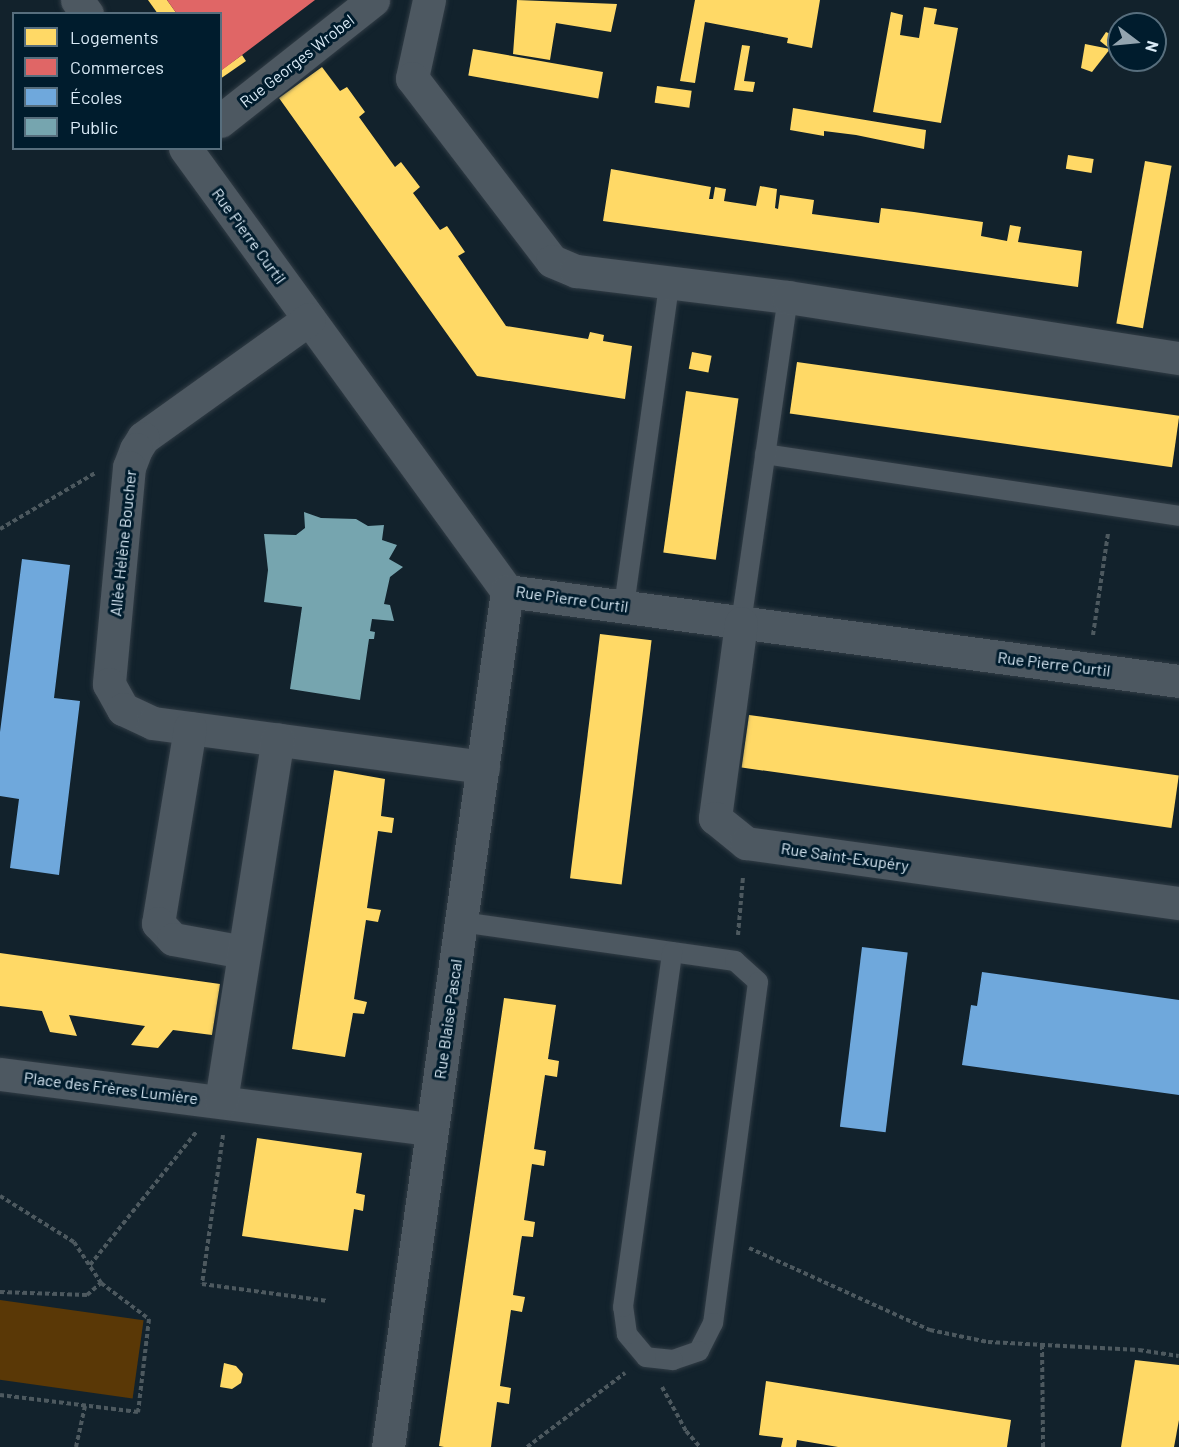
<!DOCTYPE html>
<meta charset="utf-8">
<style>
body{margin:0}
#map{position:relative;width:1179px;height:1447px;overflow:hidden;background:#12222c;font-family:Barlow,sans-serif}
div>[style]{position:absolute}
[style*='--x']{left:calc(var(--x)*1px);top:calc(var(--y)*1px);width:calc(var(--w)*1px);rotate:calc(var(--a)*1deg)}
.green>*{inset:0;background:#5a3806;transform-origin:0 0}
.homes>*{inset:0;background:#ffd966;transform-origin:0 0}
.shops>*{inset:0;background:#e06666}
.schools>*{inset:0;background:#6fa8dc;transform-origin:0 0}
.public>*{inset:0;background:#76a5af}
.path>*{height:4px;margin-top:-2px;transform-origin:0;background:repeating-linear-gradient(90deg,#4d595f 0 4.5px,transparent 0 7.5px)}
.roads{filter:drop-shadow(0 0 2px #313c45) drop-shadow(0 0 2px #313c45)}
.service>*{height:20px;margin:-10px;padding:0 10px;transform-origin:10px;border-radius:10px;background:#4d5861}
.minor>*{height:33px;margin:-16.5px;padding:0 16.5px;transform-origin:16.5px;border-radius:16.5px;background:#4d5861}
span{translate:-50% -50%;white-space:nowrap;text-align:center;line-height:1.15;-webkit-text-stroke:6px #001c2d;paint-order:stroke}
.street-label{font-size:16px;color:#d9eaf6}
.legend{position:absolute;left:12px;top:12px;width:210px;height:138px;box-sizing:border-box;background:#001c2d;border:2px solid #576e7d;margin:0;padding:8px 10px;list-style:none;font-size:18px;color:#d9eaf6}
.legend li{display:flex;align-items:center;gap:12px;height:30px}
.legend b{width:30px;border:2px solid #576e7d}
.north{position:absolute;left:1107px;top:12px;width:60px;height:60px;box-sizing:border-box;background:#001c2d;border:2px solid #576e7d;border-radius:50%;rotate:106deg;font-size:16px;font-weight:700;line-height:24px;text-align:center;color:#d9eaf6}
.north::after{content:'';display:block;margin:auto;width:21px;height:27px;background:#93a4af;clip-path:polygon(50% 0,100% 100%,50% 72%,0 100%)}
</style>
<div id="map">
<div class="green">
<i style="left:0;top:1300px;width:145px;height:79px;rotate:8deg"></i>
</div>
<div class="homes">
<i style="clip-path:polygon(148px 0,167px 0,177px 14px,158px 14px)"></i>
<i style="clip-path:polygon(517px 0,617px 4px,611px 32px,556px 23px,550px 60px,513px 54px)"></i>
<i style="clip-path:polygon(695px 0,820px 0,812px 48px,787px 43px,788px 38px,705px 22px,695px 83px,680px 81px)"></i>
<i style="clip-path:polygon(924px 7px,937px 9px,934px 24px,958px 28px,941px 123px,873px 112px,891px 12px,903px 15px,900px 35px,919px 38px)"></i>
<i style="clip-path:polygon(1106px 32px,1117px 37px,1110px 49px,1100px 41px)"></i>
<i style="clip-path:polygon(1085px 44px,1110px 49px,1092px 72px,1081px 68px)"></i>
<i style="clip-path:polygon(742px 45px,750px 46px,744px 81px,755px 82px,753px 92px,734px 90px)"></i>
<i style="left:473px;top:49px;width:132px;height:27px;rotate:10deg"></i>
<i style="clip-path:polygon(242px 55px,246px 61px,220px 79px,220px 71px)"></i>
<i style="clip-path:polygon(322px 67px,340px 91px,347px 87px,365px 112px,359px 117px,395px 167px,401px 162px,420px 187px,413px 193px,440px 230px,447px 226px,465px 252px,458px 256px,506px 326px,588px 339px,590px 332px,604px 335px,603px 341px,632px 346px,625px 399px,477px 376px,279px 98px)"></i>
<i style="left:657px;top:86px;width:35px;height:17px;rotate:8deg"></i>
<i style="clip-path:polygon(793px 108px,926px 130px,924px 149px,856px 135px,824px 131px,824px 136px,790px 130px)"></i>
<i style="left:1068px;top:155px;width:26px;height:14px;rotate:9deg"></i>
<i style="left:1145px;top:161px;width:27px;height:165px;rotate:10deg"></i>
<i style="clip-path:polygon(611px 169px,711px 187px,709px 199px,713px 199px,715px 187px,726px 189px,724px 201px,756px 206px,760px 186px,777px 189px,775px 208px,778px 209px,780px 195px,814px 200px,812px 214px,879px 223px,881px 208px,914px 212px,983px 222px,981px 236px,1007px 241px,1010px 225px,1021px 227px,1018px 242px,1082px 251px,1078px 287px,603px 221px)"></i>
<i style="left:692px;top:352px;width:20px;height:17px;rotate:11deg"></i>
<i style="left:797px;top:362px;width:386px;height:52px;rotate:8deg"></i>
<i style="left:686px;top:391px;width:53px;height:163px;rotate:8deg"></i>
<i style="left:600px;top:634px;width:52px;height:246px;rotate:7deg"></i>
<i style="left:749px;top:715px;width:434px;height:53px;rotate:8deg"></i>
<i style="clip-path:polygon(334px 770px,385px 779px,381px 816px,394px 818px,392px 833px,378px 831px,367px 908px,381px 910px,378px 922px,366px 920px,354px 999px,367px 1002px,364px 1014px,353px 1013px,345px 1057px,292px 1049px)"></i>
<i style="clip-path:polygon(0 953px,220px 984px,212px 1035px,173px 1030px,158px 1048px,131px 1045px,145px 1026px,69px 1015px,77px 1036px,50px 1032px,42px 1011px,0 1006px)"></i>
<i style="clip-path:polygon(504px 998px,556px 1005px,548px 1059px,559px 1061px,557px 1077px,545px 1075px,534px 1149px,546px 1151px,544px 1166px,532px 1164px,524px 1220px,535px 1222px,533px 1237px,522px 1236px,521px 1241px,513px 1295px,525px 1297px,522px 1312px,511px 1310px,500px 1386px,511px 1388px,509px 1404px,497px 1402px,491px 1447px,444px 1447px,439px 1446px)"></i>
<i style="clip-path:polygon(257px 1138px,362px 1153px,356px 1193px,365px 1195px,363px 1211px,354px 1209px,348px 1251px,242px 1236px)"></i>
<i style="clip-path:polygon(1135px 1360px,1179px 1365px,1179px 1420px,1174px 1447px,1121px 1447px)"></i>
<i style="clip-path:polygon(224px 1363px,236px 1366px,243px 1374px,241px 1383px,232px 1389px,220px 1387px)"></i>
<i style="clip-path:polygon(766px 1381px,1011px 1420px,1007px 1447px,838px 1447px,797px 1440px,796px 1447px,781px 1447px,783px 1438px,759px 1435px)"></i>
</div>
<div class="shops">
<i style="clip-path:polygon(167px 0,315px 0,222px 70px,220px 14px,177px 14px)"></i>
</div>
<div class="schools">
<i style="clip-path:polygon(22px 559px,70px 565px,54px 698px,80px 701px,59px 875px,10px 868px,19px 799px,0 796px,0 732px)"></i>
<i style="left:862px;top:947px;width:46px;height:181px;rotate:7deg"></i>
<i style="clip-path:polygon(982px 972px,1179px 1000px,1179px 1095px,962px 1065px,971px 1005px,977px 1006px)"></i>
</div>
<div class="public">
<i style="clip-path:polygon(304px 512px,321px 518px,356px 519px,368px 526px,384px 525px,382px 540px,397px 545px,389px 559px,403px 567px,390px 577px,384px 604px,390px 605px,394px 621px,372px 619px,370px 631px,375px 632px,374px 639px,369px 639px,360px 700px,290px 689px,302px 607px,264px 602px,268px 570px,264px 534px,296px 535px,305px 528px)"></i>
</div>
<div class="path">
<i style="--x:0;--y:529;--w:110;--a:-30.5"></i>
<i style="--x:1093;--y:635;--w:103;--a:-81.6"></i>
<i style="--x:738;--y:935;--w:58;--a:-85.1"></i>
<i style="--x:223;--y:1135;--w:150;--a:98"></i>
<i style="--x:202;--y:1284;--w:127;--a:7.7"></i>
<i style="--x:0;--y:1196;--w:87;--a:31.9"></i>
<i style="--x:74;--y:1242;--w:49;--a:56.6"></i>
<i style="--x:101;--y:1283;--w:60;--a:36.9"></i>
<i style="--x:149;--y:1319;--w:94;--a:96.7"></i>
<i style="--x:138;--y:1412;--w:139;--a:-173"></i>
<i style="--x:749;--y:1248;--w:199;--a:24.4"></i>
<i style="--x:930;--y:1330;--w:59;--a:11.7"></i>
<i style="--x:988;--y:1342;--w:151;--a:3"></i>
<i style="--x:1139;--y:1350;--w:40;--a:8.5"></i>
<i style="--x:90;--y:1265;--w:170;--a:-51.4"></i>
<i style="--x:0;--y:1292;--w:87;--a:2"></i>
<i style="--x:87;--y:1295;--w:18;--a:-41"></i>
<i style="--x:1042;--y:1345;--w:102;--a:89.4"></i>
<i style="--x:662;--y:1387;--w:50;--a:61.4"></i>
<i style="--x:686;--y:1431;--w:21;--a:49"></i>
<i style="--x:76;--y:1447;--w:42;--a:-77.6"></i>
<i style="--x:527;--y:1447;--w:123;--a:-37.1"></i>
</div>
<div class="roads">
<div class="service">
<i style="--x:765;--y:454;--w:419;--a:8.5"></i>
<i style="--x:624;--y:606;--w:325;--a:-82"></i>
<i style="--x:741;--y:623;--w:329;--a:-81.8"></i>
<i style="--x:461;--y:922;--w:213;--a:8.1"></i>
<i style="--x:672;--y:952;--w:64;--a:8.1"></i>
<i style="--x:735;--y:961;--w:31;--a:42"></i>
<i style="--x:758;--y:982;--w:344;--a:97.5"></i>
<i style="--x:713;--y:1323;--w:31;--a:117"></i>
<i style="--x:699;--y:1351;--w:28;--a:161"></i>
<i style="--x:673;--y:1360;--w:27;--a:-174"></i>
<i style="--x:646;--y:1357;--w:30;--a:-130"></i>
<i style="--x:627;--y:1334;--w:27;--a:-98"></i>
<i style="--x:623;--y:1307;--w:358;--a:-82.1"></i>
</div>
<div class="minor">
<i style="--x:77;--y:0;--w:17;--a:54"></i>
<i style="--x:429;--y:0;--w:80;--a:102.3"></i>
<i style="--x:412;--y:78;--w:230;--a:52.6"></i>
<i style="--x:552;--y:261;--w:26;--a:23"></i>
<i style="--x:576;--y:271;--w:214;--a:7"></i>
<i style="--x:788;--y:297;--w:396;--a:8.9"></i>
<i style="--x:220;--y:121;--w:195;--a:-38.3"></i>
<i style="--x:185;--y:148;--w:548;--a:53.99"></i>
<i style="--x:507;--y:591;--w:678;--a:7.63"></i>
<i style="--x:309;--y:319;--w:204;--a:144.4"></i>
<i style="--x:143;--y:438;--w:13;--a:122"></i>
<i style="--x:136;--y:449;--w:19;--a:111"></i>
<i style="--x:129;--y:467;--w:218;--a:95.3"></i>
<i style="--x:109;--y:684;--w:29;--a:61"></i>
<i style="--x:123;--y:709;--w:33;--a:25"></i>
<i style="--x:153;--y:723;--w:333;--a:7.6"></i>
<i style="--x:741;--y:623;--w:197;--a:97.6"></i>
<i style="--x:715;--y:818;--w:40;--a:39"></i>
<i style="--x:746;--y:843;--w:437;--a:7.9"></i>
<i style="--x:190;--y:728;--w:198;--a:99.3"></i>
<i style="--x:158;--y:923;--w:22;--a:47"></i>
<i style="--x:173;--y:939;--w:72;--a:10.4"></i>
<i style="--x:0;--y:1074;--w:435;--a:7.3"></i>
<i style="--x:221;--y:1101;--w:366;--a:-81.1"></i>
<i style="--x:388;--y:1447;--w:864;--a:-82.09"></i>
</div>
</div>
<div class="street-label">
<span style="left:297px;top:61px;rotate:-38deg">Rue Georges Wrobel</span>
<span style="left:249px;top:236px;rotate:54deg">Rue Pierre Curtil</span>
<span style="left:123px;top:543px;rotate:-84deg">Allée Hélène Boucher</span>
<span style="left:572px;top:599px;rotate:8deg">Rue Pierre Curtil</span>
<span style="left:1054px;top:664px;rotate:7deg">Rue Pierre Curtil</span>
<span style="left:845px;top:857px;rotate:8deg">Rue Saint-Exupéry</span>
<span style="left:448px;top:1019px;rotate:-82deg">Rue Blaise Pascal</span>
<span style="left:111px;top:1088px;rotate:7deg">Place des Frères Lumière</span>
</div>
<ul class="legend">
<li><b style="height:16px;background:#ffd966"></b>Logements</li>
<li><b style="height:16px;background:#e06666"></b>Commerces</li>
<li><b style="height:16px;background:#6fa8dc"></b>Écoles</li>
<li><b style="height:16px;background:#76a5af"></b>Public</li>
</ul>
<div class="north">N</div>
</div>
